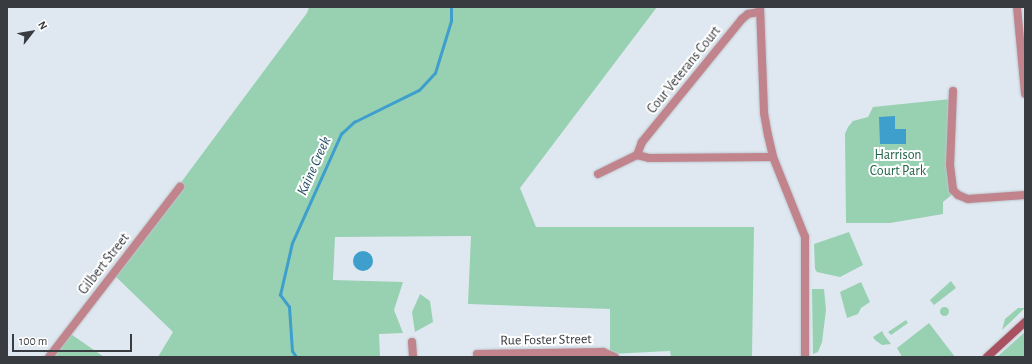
<!DOCTYPE html>
<style>
body{margin:0}
#map{position:relative;width:1032px;height:364px;overflow:hidden;background:#dfe8f0;font-family:"Alegreya Sans",sans-serif}
div>[style]{position:absolute}
[style*='--x']{left:calc(var(--x)*1px);top:calc(var(--y)*1px);width:calc(var(--w)*1px);rotate:calc(var(--a)*1deg)}
.green>*{inset:0;background:#97d1b2}
.round{border-radius:50%}
.water>*{inset:0;background:#3f9fcc}
.stream>*{height:2.5px;margin:-1.25px;padding:0 1.25px;transform-origin:1.25px;border-radius:1.25px;background:#3f9fcc}
.roads{filter:drop-shadow(0 0 1px #bec5cd) drop-shadow(0 0 1px #bec5cd)}
.minor>*{height:8px;margin:-4px;padding:0 4px;transform-origin:4px;border-radius:4px;background:#c1838c}
.tertiary>*{height:8px;margin:-4px;padding:0 4px;transform-origin:4px;border-radius:4px;background:#c1838c}
.secondary>*{height:8px;margin:-4px;padding:0 4px;transform-origin:4px;border-radius:4px;background:#a95161}
span{translate:-50% -50%;white-space:nowrap;text-align:center;line-height:1.15;-webkit-text-stroke:4px #fff;paint-order:stroke}
.street-label{font-size:14px;color:#383b3f}
.park-label{font-size:14px;color:#206446}
.water-label{font-size:15px;color:#254d61;font-style:italic}
.frame{position:absolute;inset:0;border:8px solid #383b3f;pointer-events:none}
.north{position:absolute;left:12px;top:12px;width:40px;height:40px;-webkit-text-stroke:3px #fff;paint-order:stroke;rotate:59deg;font-size:11px;font-weight:700;line-height:16px;text-align:center;color:#383b3f}
.north::after{content:'';display:block;margin:auto;width:14px;height:18px;background:#383b3f;clip-path:polygon(50% 0,100% 100%,50% 72%,0 100%)}
.scale{position:absolute;left:12px;top:334px;width:120px;height:18px;box-sizing:border-box;border:2px solid #383b3f;border-top:0;padding-left:5px;font-size:12px;line-height:14px;white-space:nowrap;color:#383b3f;-webkit-text-stroke:3px #fff;paint-order:stroke}
</style>
<div id="map">
<div class="green">
<i style="clip-path:polygon(309px 7px,657px 7px,520px 188px,536px 227px,754px 227px,752px 357px,671px 357px,670px 351px,610px 354px,610px 309px,468px 304px,471px 236px,335px 237px,333px 280px,403px 282px,394px 310px,403px 333px,379px 334px,380px 357px,158px 357px,173px 332px,113px 274px,307px 13px)"></i>
<i style="clip-path:polygon(951px 99px,955px 192px,943px 202px,943px 214px,890px 223px,846px 223px,845px 134px,848px 127px,853px 121px,868px 117px,873px 107px)"></i>
<i style="clip-path:polygon(849px 232px,863px 265px,840px 277px,817px 272px,815px 269px,814px 244px)"></i>
<i style="clip-path:polygon(951px 281px,956px 288px,934px 305px,930px 300px)"></i>
<i style="clip-path:polygon(861px 282px,870px 302px,861px 308px,858px 314px,847px 318px,840px 292px)"></i>
<i style="clip-path:polygon(812px 289px,824px 289px,826px 310px,822px 342px,818px 352px,813px 354px)"></i>
<i style="clip-path:polygon(420px 294px,430px 301px,433px 322px,415px 332px,412px 312px)"></i>
<i class="round" style="left:939.5px;top:306.5px;width:9px;height:9px"></i>
<i style="clip-path:polygon(1018px 308px,1025px 308px,1002px 330px,1005px 319px)"></i>
<i style="clip-path:polygon(906px 320px,908px 323px,891px 335px,888px 332px)"></i>
<i style="clip-path:polygon(929px 323px,955px 357px,902px 357px,897px 348px)"></i>
<i style="clip-path:polygon(882px 331px,884px 335px,891px 344px,882px 345px,875px 340px,873px 337px)"></i>
<i style="clip-path:polygon(68px 332px,104px 357px,49px 357px)"></i>
<i style="clip-path:polygon(1025px 332px,1025px 357px,997px 357px)"></i>
</div>
<div class="water">
<i style="clip-path:polygon(895px 116px,895px 129px,906px 129px,906px 144px,880px 144px,879px 117px)"></i>
<i class="round" style="left:353px;top:251px;width:20px;height:20px"></i>
</div>
<div class="stream">
<i style="--x:296;--y:357;--w:7;--a:-124"></i>
<i style="--x:292;--y:351;--w:44;--a:-93.9"></i>
<i style="--x:289;--y:307;--w:15;--a:-127"></i>
<i style="--x:280;--y:295;--w:53;--a:-77"></i>
<i style="--x:292;--y:243;--w:120;--a:-65.8"></i>
<i style="--x:341;--y:134;--w:18;--a:-43"></i>
<i style="--x:354;--y:122;--w:72;--a:-26.2"></i>
<i style="--x:419;--y:90;--w:23;--a:-47"></i>
<i style="--x:435;--y:73;--w:54;--a:-72.9"></i>
<i style="--x:451;--y:21;--w:14;--a:-90"></i>
</div>
<div class="roads">
<div class="minor">
<i style="--x:760;--y:7;--w:106;--a:87.8"></i>
<i style="--x:764;--y:113;--w:22;--a:80"></i>
<i style="--x:768;--y:135;--w:23;--a:77"></i>
<i style="--x:773;--y:157;--w:86;--a:68.2"></i>
<i style="--x:805;--y:237;--w:120;--a:90"></i>
<i style="--x:759;--y:12;--w:11;--a:170"></i>
<i style="--x:748;--y:14;--w:8;--a:140"></i>
<i style="--x:742;--y:19;--w:159;--a:129.1"></i>
<i style="--x:642;--y:142;--w:14;--a:111"></i>
<i style="--x:637;--y:155;--w:12;--a:14"></i>
<i style="--x:649;--y:158;--w:124;--a:-0.5"></i>
<i style="--x:953;--y:91;--w:74;--a:92.3"></i>
<i style="--x:950;--y:165;--w:25;--a:83"></i>
<i style="--x:953;--y:190;--w:7;--a:45"></i>
<i style="--x:958;--y:195;--w:11;--a:22"></i>
<i style="--x:968;--y:199;--w:57;--a:-4"></i>
<i style="--x:598;--y:174;--w:43;--a:-26"></i>
<i style="--x:412;--y:342;--w:15;--a:86"></i>
<i style="--x:477;--y:354;--w:126;--a:-0.9"></i>
<i style="--x:603;--y:352;--w:13;--a:23"></i>
<i style="--x:49;--y:357;--w:215;--a:-52.4"></i>
</div>
<div class="tertiary">
<i style="--x:1017;--y:7;--w:87;--a:84.7"></i>
</div>
<div class="secondary">
<i style="--x:987;--y:357;--w:52;--a:-42.6"></i>
</div>
</div>
<div class="street-label">
<span style="left:684px;top:70px;rotate:-51deg">Cour Veterans Court</span>
<span style="left:104px;top:264px;rotate:-52deg">Gilbert Street</span>
<span style="left:546px;top:340px;rotate:-1deg">Rue Foster Street</span>
</div>
<div class="park-label">
<span style="left:898px;top:163px">Harrison<br>Court Park</span>
</div>
<div class="water-label">
<span style="left:314px;top:166px;rotate:-66deg">Kaine Creek</span>
</div>
<div class="frame"></div>
<div class="north">N</div>
<div class="scale">100 m</div>
</div>
